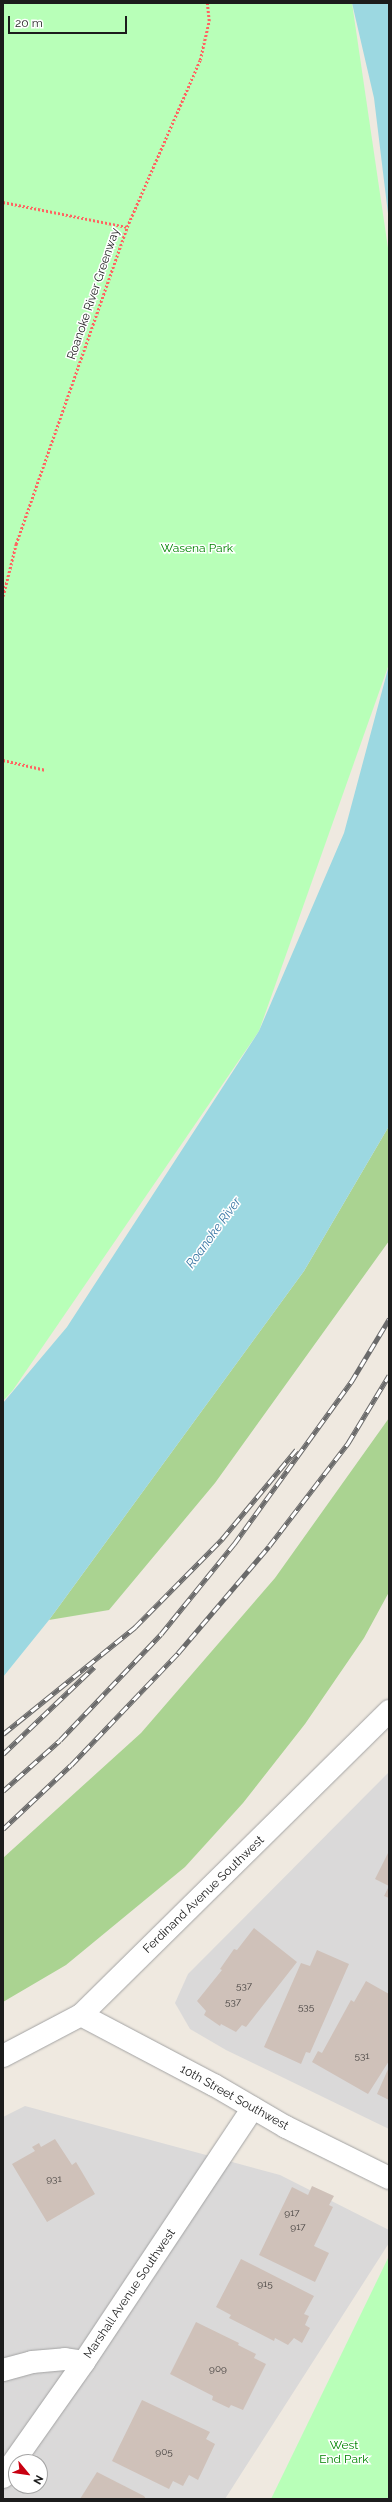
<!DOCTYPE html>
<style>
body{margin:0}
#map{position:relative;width:392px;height:2502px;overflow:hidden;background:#efe9e0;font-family:Raleway,sans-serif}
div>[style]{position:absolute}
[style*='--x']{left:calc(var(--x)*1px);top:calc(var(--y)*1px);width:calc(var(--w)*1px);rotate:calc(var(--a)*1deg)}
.residential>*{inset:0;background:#dad9d9}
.forest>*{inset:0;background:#aad391}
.park>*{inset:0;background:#b8ffb8}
.water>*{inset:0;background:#9cd8e1}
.building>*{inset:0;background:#cfc1b9}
.path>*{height:2.5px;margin-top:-1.25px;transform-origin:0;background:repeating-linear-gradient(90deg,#ff6461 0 2px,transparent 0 4px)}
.roads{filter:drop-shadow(0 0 1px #a3a3a3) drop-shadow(0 0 1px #a3a3a3)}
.minor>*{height:22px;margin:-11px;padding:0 11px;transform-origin:11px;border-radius:11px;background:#fff}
.rail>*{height:4.5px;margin-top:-2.25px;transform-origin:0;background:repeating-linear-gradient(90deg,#fff 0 9px,#6a6a6a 0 18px);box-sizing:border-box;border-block:1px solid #6a6a6a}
span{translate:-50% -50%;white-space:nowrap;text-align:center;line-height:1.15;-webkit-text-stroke:3px #fff;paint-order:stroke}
.number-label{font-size:10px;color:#494543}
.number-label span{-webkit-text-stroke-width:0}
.street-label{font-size:12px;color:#1c1c1c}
.park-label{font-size:12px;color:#018400}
.water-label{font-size:13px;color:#3b78a5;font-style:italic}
.frame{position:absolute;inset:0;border:4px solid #1c1c1c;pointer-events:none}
.north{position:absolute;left:8px;top:2454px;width:40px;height:40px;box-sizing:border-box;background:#fff;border:1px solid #a4a4a4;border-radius:50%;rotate:119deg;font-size:11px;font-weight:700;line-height:16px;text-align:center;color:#1c1c1c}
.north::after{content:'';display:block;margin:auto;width:14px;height:18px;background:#c80011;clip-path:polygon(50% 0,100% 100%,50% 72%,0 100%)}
.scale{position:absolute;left:8px;top:16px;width:119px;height:18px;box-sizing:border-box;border:2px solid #1c1c1c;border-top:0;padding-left:5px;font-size:12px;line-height:14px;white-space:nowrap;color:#1c1c1c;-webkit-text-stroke:3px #fff;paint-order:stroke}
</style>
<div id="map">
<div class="residential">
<i style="clip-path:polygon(389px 1772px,389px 2129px,226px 2050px,190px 2029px,175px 2003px,188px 1974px)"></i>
<i style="clip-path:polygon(evenodd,25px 2106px,280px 2175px,389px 2230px,389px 2243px,225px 2499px,3px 2499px,3px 2117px,25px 2106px,16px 2462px,40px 2462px,40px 2486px,16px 2486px,16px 2462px)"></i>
</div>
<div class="forest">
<i style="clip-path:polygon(389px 1126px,389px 1241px,215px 1483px,109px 1610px,49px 1620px,304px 1271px)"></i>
<i style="clip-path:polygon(389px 1418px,389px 1592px,364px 1638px,305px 1724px,243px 1803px,185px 1867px,66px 1965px,3px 2002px,3px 1858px,141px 1733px,275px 1578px)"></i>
</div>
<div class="park">
<i style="clip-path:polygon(3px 3px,352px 3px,389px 255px,389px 664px,259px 1031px,13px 1390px,3px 1401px)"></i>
<i style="clip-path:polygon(389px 2256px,389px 2499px,271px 2499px)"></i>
</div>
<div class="water">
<i style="clip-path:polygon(352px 3px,389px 3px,389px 222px,374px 98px)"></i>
<i style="clip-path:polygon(389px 665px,389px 1126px,304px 1271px,49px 1620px,3px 1677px,3px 1403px,67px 1327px,259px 1031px,344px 833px)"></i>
</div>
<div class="building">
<i style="clip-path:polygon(389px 1851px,389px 1898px,384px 1896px,389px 1886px,375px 1879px)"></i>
<i style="clip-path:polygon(254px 1928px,297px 1962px,246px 2027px,242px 2025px,236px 2032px,221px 2024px,220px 2026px,204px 2015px,206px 2011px,197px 2001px,222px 1970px,220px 1969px,234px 1949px,237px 1950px)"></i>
<i style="clip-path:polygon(317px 1950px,349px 1964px,310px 2053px,306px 2052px,301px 2064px,264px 2047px,301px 1963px,310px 1966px)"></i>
<i style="clip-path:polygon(366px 1981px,389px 1994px,389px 2061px,368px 2094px,312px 2062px,318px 2051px,322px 2053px,351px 2000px,354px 2002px)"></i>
<i style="clip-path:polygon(389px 2067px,389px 2100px,377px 2094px)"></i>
<i style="clip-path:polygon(55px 2139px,72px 2165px,76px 2162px,95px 2194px,47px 2222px,12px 2164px,35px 2151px,32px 2147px,39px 2143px,41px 2147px)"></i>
<i style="clip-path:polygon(312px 2186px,334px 2196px,329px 2205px,333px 2207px,314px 2246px,329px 2253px,315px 2282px,259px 2255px,292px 2187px,308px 2195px)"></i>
<i style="clip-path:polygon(241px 2259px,314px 2296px,304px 2314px,309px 2316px,305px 2325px,310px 2328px,302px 2343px,294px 2338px,288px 2345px,275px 2338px,274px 2341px,229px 2318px,231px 2315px,216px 2307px)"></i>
<i style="clip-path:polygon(196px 2322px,239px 2343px,238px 2345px,256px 2354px,254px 2358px,266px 2364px,243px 2410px,231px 2405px,229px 2408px,212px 2400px,213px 2396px,170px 2374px)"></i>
<i style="clip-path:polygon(142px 2400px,210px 2432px,206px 2439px,215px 2444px,198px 2480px,189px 2475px,183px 2486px,173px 2481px,169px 2489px,112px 2461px)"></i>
<i style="clip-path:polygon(97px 2472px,144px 2496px,146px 2499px,80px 2499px)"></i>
</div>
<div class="path">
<i style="--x:3;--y:202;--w:126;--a:11.4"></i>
<i style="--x:3;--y:596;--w:54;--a:-76"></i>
<i style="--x:16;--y:544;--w:336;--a:-70.7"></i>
<i style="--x:127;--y:227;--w:182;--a:-66.4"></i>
<i style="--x:200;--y:60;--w:40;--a:-77"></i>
<i style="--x:209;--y:21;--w:18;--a:-96"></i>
<i style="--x:3;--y:760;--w:44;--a:13.1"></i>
</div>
<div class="roads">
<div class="minor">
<i style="--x:81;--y:2015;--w:150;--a:27.8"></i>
<i style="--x:214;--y:2085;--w:83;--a:30.3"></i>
<i style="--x:286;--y:2127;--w:115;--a:26.3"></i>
<i style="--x:3;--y:2056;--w:88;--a:-27.7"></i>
<i style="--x:81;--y:2015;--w:433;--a:-44.6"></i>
<i style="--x:3;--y:2370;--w:30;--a:-15"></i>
<i style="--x:32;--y:2362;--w:33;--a:-5"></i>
<i style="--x:65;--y:2359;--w:19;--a:9"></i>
<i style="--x:3;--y:2477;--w:141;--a:-54.8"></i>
<i style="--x:84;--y:2362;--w:305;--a:-56.4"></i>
</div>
</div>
<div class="rail">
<i style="--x:3;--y:1734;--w:170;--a:-39"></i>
<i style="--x:135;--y:1627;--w:124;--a:-45.3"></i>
<i style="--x:222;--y:1539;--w:116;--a:-50.3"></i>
<i style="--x:3;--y:1754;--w:126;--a:-43.7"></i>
<i style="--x:3;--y:1791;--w:76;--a:-41.8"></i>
<i style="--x:60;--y:1740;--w:146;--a:-46.4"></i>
<i style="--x:161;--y:1634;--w:116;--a:-51"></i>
<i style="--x:234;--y:1544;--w:200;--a:-54.2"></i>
<i style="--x:351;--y:1382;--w:74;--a:-58.9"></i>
<i style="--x:3;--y:1829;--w:93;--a:-43.3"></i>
<i style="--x:71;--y:1765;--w:155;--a:-46.3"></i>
<i style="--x:178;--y:1653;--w:140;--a:-49.6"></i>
<i style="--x:269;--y:1546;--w:130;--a:-52.5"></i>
<i style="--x:348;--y:1443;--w:79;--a:-58.9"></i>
</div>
<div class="number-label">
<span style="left:244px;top:1986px">537</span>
<span style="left:233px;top:2002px">537</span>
<span style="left:306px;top:2007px">535</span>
<span style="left:362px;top:2056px">531</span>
<span style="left:54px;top:2179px">931</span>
<span style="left:292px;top:2213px">917</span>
<span style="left:298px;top:2227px">917</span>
<span style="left:265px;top:2284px">915</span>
<span style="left:218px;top:2369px">909</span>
<span style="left:164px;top:2452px">905</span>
</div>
<div class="street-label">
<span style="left:94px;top:294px;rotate:-71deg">Roanoke River Greenway</span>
<span style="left:204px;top:1895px;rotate:-44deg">Ferdinand Avenue Southwest</span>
<span style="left:234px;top:2098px;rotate:29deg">10th Street Southwest</span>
<span style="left:130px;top:2294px;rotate:-56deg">Marshall Avenue Southwest</span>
</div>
<div class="park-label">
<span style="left:197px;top:549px">Wasena Park</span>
<span style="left:344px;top:2453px">West<br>End Park</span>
</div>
<div class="water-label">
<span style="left:214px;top:1233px;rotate:-54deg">Roanoke River</span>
</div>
<div class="frame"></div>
<div class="north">N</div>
<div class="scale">20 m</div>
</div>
